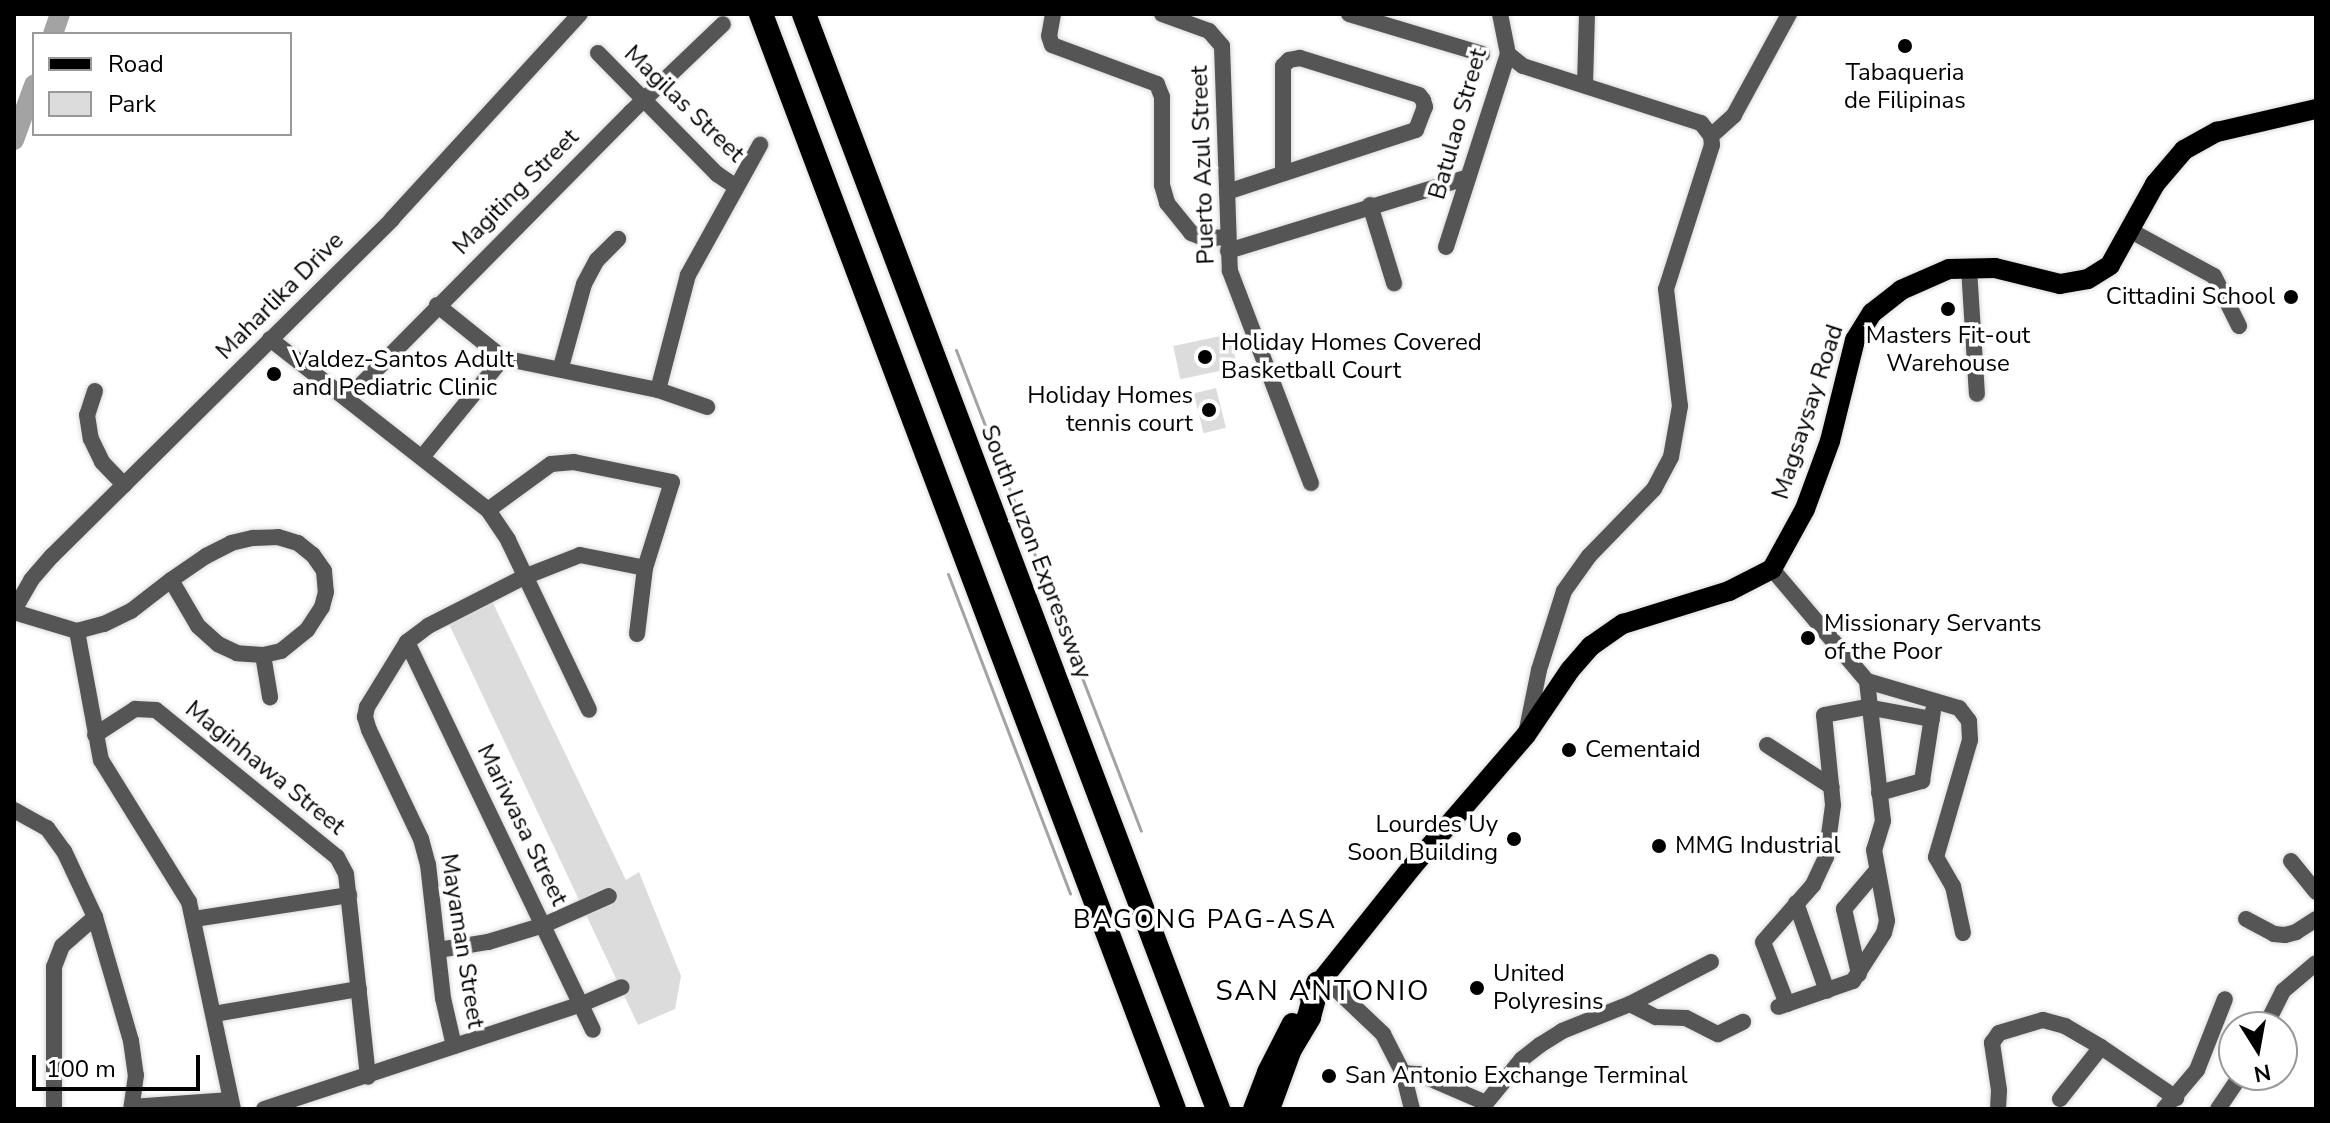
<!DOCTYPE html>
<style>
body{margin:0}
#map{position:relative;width:2330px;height:1123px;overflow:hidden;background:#fff;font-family:"Nunito Sans",sans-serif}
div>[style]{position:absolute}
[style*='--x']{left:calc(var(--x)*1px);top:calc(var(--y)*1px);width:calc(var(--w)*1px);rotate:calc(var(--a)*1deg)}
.green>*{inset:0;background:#dcdcdc;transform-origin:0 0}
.stream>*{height:3px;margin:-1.5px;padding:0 1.5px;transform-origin:1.5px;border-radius:1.5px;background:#a3a3a3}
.river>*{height:20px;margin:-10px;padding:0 10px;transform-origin:10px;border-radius:10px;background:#a3a3a3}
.roads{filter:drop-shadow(0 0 2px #dbdbdb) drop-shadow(0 0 2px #dbdbdb)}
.minor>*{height:16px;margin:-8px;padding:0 8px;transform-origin:8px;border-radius:8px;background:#555}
.major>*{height:20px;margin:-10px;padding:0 10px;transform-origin:10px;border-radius:10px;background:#000}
.highway>*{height:24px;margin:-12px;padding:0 12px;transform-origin:12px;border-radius:12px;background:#000}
.dots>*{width:22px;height:22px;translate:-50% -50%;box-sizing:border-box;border:4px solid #fff;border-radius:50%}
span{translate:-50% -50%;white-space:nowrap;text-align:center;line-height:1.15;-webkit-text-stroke:7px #fff;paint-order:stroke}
.poi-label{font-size:24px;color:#000}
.right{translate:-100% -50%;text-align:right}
.left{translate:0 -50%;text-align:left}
.street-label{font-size:24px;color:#000}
.neighbourhood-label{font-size:26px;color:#000;letter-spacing:2px}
.quarter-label{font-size:28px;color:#000;letter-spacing:2px}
.frame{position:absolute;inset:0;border:16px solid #000;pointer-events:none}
.legend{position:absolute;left:32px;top:32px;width:260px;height:104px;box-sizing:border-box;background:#fff;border:2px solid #999;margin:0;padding:10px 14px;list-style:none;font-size:24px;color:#000}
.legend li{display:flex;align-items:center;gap:16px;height:40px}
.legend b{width:40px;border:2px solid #999}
.north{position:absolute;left:2218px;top:1011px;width:80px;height:80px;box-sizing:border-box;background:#fff;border:2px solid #999;border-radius:50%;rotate:169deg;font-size:22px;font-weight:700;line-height:32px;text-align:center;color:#000}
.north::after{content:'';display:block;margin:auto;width:28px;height:36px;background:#000;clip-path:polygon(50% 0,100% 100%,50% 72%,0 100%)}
.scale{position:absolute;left:32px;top:1055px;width:168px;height:36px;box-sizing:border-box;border:4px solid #000;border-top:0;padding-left:10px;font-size:24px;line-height:28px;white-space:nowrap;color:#000;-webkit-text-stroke:6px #fff;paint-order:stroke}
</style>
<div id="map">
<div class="green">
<i style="left:1230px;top:334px;width:34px;height:58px;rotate:78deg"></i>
<i style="left:1216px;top:388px;width:41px;height:23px;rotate:76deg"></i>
<i style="clip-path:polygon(492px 601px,626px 880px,639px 872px,681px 976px,675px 1009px,638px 1025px,448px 622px)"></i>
</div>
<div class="stream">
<i style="--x:956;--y:350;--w:515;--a:68.96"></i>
<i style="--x:948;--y:574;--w:342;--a:69.1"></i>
</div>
<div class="river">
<i style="--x:53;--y:34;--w:21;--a:-71"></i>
<i style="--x:14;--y:140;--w:59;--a:-70"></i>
</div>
<div class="roads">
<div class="minor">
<i style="--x:1053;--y:14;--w:22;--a:100"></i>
<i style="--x:1049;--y:36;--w:9;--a:72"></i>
<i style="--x:1052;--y:45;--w:112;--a:20.4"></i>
<i style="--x:1157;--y:84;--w:14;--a:69"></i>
<i style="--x:1162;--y:97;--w:88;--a:90"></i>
<i style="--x:1162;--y:185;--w:19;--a:74"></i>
<i style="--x:1167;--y:203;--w:38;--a:51"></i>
<i style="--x:1191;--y:233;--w:14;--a:21"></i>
<i style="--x:1204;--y:238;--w:23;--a:-2"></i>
<i style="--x:1162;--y:14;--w:50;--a:19.9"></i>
<i style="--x:1209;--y:31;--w:20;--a:49"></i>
<i style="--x:1222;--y:46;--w:225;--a:88"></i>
<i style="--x:1230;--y:271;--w:227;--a:69.1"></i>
<i style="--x:1349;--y:14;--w:139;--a:16.7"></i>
<i style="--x:598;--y:53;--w:170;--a:45.5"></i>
<i style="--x:717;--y:174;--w:23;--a:34"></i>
<i style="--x:1508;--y:54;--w:19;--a:39"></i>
<i style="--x:1523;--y:66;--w:187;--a:17.8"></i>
<i style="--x:1701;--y:123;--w:16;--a:52"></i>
<i style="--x:1711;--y:136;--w:9;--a:84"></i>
<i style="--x:1712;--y:145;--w:151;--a:107.7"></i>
<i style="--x:1666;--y:289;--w:118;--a:83.2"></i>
<i style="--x:1680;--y:406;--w:52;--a:100"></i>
<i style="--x:1671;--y:457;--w:36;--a:118"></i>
<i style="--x:1654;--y:489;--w:93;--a:134.1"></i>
<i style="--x:1589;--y:556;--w:43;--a:125.5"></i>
<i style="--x:1564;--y:591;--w:83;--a:107.6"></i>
<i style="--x:1539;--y:670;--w:60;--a:101.5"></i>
<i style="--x:1585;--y:85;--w:71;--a:-88.4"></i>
<i style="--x:1711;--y:136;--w:31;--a:-42"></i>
<i style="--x:1734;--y:115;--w:115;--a:-61.4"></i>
<i style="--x:1227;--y:192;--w:199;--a:-18.2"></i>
<i style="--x:1416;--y:130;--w:25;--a:-69"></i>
<i style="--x:1425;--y:107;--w:7;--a:-106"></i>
<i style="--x:1423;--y:100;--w:6;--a:-129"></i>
<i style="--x:1419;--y:95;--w:125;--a:-162.7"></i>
<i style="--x:1300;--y:58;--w:11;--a:170"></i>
<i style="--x:1289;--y:60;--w:8;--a:135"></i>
<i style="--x:1283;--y:66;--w:107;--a:90"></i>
<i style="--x:1370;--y:205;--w:82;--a:72.9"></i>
<i style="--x:2131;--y:231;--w:94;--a:28.5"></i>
<i style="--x:2214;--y:276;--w:56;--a:63.4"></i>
<i style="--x:1446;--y:247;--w:203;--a:-72.2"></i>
<i style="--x:1508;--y:54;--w:41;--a:-101.3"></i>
<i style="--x:1228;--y:251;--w:251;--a:-17.1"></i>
<i style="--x:1969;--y:268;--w:126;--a:86.4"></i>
<i style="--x:437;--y:305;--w:85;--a:38.8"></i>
<i style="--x:503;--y:358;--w:158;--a:11.7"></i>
<i style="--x:658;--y:390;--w:52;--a:19.1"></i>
<i style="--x:270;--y:339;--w:277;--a:38.1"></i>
<i style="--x:488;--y:510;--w:36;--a:56"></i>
<i style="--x:508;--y:540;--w:188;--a:64.5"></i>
<i style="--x:561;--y:367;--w:86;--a:-74.5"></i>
<i style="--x:584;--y:284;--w:27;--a:-62"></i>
<i style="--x:597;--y:260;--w:30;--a:-45"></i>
<i style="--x:658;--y:390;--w:119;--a:-75.4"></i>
<i style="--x:688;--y:275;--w:149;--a:-61"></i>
<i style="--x:95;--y:391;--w:25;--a:108"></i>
<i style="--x:87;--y:415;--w:24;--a:81"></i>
<i style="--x:91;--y:439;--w:25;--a:64"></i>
<i style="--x:102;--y:462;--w:32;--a:46"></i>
<i style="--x:347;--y:399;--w:404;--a:-45.3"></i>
<i style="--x:631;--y:112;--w:127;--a:-43.7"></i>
<i style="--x:423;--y:456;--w:127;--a:-50.8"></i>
<i style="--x:1772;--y:569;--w:147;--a:49.7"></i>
<i style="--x:1867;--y:681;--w:141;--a:83.5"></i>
<i style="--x:1883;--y:821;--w:30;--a:107"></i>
<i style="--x:1874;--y:850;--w:72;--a:79.6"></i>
<i style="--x:1887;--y:921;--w:12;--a:104"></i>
<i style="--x:1884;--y:933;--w:57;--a:122.9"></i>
<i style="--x:1853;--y:981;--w:79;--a:160.9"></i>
<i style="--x:14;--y:610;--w:34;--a:-60"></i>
<i style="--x:31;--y:580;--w:32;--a:-49"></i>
<i style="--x:52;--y:556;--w:479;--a:-44.7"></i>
<i style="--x:392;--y:219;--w:278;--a:-47.5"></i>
<i style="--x:14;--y:612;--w:66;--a:16.8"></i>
<i style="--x:77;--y:631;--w:28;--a:-15"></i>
<i style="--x:104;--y:624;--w:30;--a:-26"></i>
<i style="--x:131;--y:611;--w:51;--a:-37.8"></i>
<i style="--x:171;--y:580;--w:42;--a:-34.4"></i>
<i style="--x:206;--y:556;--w:28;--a:-27"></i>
<i style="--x:231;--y:543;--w:23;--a:-13"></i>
<i style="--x:253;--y:538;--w:25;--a:-2"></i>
<i style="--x:278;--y:537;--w:21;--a:17"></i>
<i style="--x:298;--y:543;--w:19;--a:39"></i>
<i style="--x:313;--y:555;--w:19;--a:55"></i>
<i style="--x:324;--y:571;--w:21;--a:85"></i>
<i style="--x:326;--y:592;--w:16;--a:105"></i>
<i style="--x:322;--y:607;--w:27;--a:123"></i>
<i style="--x:307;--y:630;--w:33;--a:141"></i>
<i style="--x:281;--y:651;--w:18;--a:167"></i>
<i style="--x:263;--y:655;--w:26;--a:-176"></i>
<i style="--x:237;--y:653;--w:21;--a:-155"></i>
<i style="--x:218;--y:644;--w:27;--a:-138"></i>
<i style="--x:198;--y:626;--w:53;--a:-120.4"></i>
<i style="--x:77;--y:631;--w:131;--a:79.5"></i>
<i style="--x:101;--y:760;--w:167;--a:58.2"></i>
<i style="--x:189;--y:902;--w:212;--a:78"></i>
<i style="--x:637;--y:634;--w:66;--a:-83.1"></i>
<i style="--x:407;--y:642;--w:430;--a:64.4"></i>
<i style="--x:263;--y:655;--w:43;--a:80.5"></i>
<i style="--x:1867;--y:681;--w:96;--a:16.4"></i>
<i style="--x:1959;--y:708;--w:16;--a:52"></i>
<i style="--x:1969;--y:721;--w:19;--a:87"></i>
<i style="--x:1970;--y:740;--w:122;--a:106.2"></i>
<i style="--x:1936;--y:857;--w:34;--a:60"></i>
<i style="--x:1953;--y:886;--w:48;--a:78"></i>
<i style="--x:95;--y:735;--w:48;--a:-33"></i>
<i style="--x:135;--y:709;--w:21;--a:3"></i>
<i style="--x:156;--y:710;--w:233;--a:39.1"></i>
<i style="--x:337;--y:857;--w:19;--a:62"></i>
<i style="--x:346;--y:874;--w:204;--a:83.8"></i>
<i style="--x:1767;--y:745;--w:77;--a:32.9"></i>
<i style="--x:1879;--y:793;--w:45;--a:-15.6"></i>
<i style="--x:1922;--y:781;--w:71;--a:-81.1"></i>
<i style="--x:14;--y:810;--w:38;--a:29"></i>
<i style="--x:47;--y:828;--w:29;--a:54"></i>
<i style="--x:64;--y:851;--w:73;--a:64.8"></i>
<i style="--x:95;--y:917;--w:129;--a:73.8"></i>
<i style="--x:131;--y:1041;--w:34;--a:82"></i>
<i style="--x:136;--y:1075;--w:34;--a:98"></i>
<i style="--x:2291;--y:861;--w:40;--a:51"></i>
<i style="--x:1796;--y:903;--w:93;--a:70.6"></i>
<i style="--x:194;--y:919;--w:157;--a:-8.8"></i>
<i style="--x:2246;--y:919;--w:32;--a:28"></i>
<i style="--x:2274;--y:934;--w:11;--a:5"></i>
<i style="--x:2285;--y:935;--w:11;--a:-15"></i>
<i style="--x:2296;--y:932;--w:24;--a:-33"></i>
<i style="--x:438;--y:950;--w:51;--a:-9.1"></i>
<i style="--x:488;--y:942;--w:59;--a:-16.9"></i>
<i style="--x:544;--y:925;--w:71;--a:-24"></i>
<i style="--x:1711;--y:962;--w:91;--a:152.6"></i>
<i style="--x:1630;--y:1004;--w:29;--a:27"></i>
<i style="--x:1656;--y:1017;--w:30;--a:2"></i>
<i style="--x:1686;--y:1018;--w:36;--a:27"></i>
<i style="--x:1718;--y:1034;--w:28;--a:-26"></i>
<i style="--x:1859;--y:974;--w:67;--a:-103"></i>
<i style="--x:1844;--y:909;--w:51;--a:-49.8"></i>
<i style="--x:1323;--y:977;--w:83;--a:43.5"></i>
<i style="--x:1383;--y:1034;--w:44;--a:62.9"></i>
<i style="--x:1403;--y:1073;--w:37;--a:76"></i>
<i style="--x:1787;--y:1004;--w:66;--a:-111.2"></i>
<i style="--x:1763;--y:942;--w:76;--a:-48.7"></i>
<i style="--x:1813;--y:885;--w:31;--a:-65"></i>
<i style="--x:1826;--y:857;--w:52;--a:-82.3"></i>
<i style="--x:1833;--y:805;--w:90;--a:-95.7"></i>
<i style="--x:1824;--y:715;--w:44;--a:-10.5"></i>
<i style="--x:1867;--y:707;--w:66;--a:10.5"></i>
<i style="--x:214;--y:1014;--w:147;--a:-9.8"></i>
<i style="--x:2265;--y:1027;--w:40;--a:-63.4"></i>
<i style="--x:2283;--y:991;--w:43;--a:-40.3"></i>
<i style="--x:454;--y:1046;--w:49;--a:-102.9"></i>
<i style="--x:443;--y:998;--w:134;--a:-96.4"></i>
<i style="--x:428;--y:865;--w:27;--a:-105"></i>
<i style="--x:421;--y:839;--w:121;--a:-115.5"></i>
<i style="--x:369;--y:730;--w:14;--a:-107"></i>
<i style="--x:365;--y:717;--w:10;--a:-79"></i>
<i style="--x:367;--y:707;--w:76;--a:-58.4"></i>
<i style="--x:407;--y:642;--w:26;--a:-37"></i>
<i style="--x:428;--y:626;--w:108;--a:-27"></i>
<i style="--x:524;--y:577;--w:60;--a:-21.4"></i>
<i style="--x:580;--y:555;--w:66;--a:11.3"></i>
<i style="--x:645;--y:568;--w:90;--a:-72.6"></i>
<i style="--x:672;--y:482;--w:100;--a:-168.5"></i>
<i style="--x:574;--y:462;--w:23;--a:175"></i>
<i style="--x:551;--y:464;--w:78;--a:143.9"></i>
<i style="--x:1403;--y:1073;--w:16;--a:4"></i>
<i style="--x:1419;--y:1074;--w:73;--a:23.4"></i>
<i style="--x:1486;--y:1103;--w:57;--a:-50.7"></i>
<i style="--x:1522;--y:1059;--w:23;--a:-38"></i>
<i style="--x:1540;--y:1045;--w:26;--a:-32"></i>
<i style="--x:1562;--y:1031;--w:73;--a:-21.7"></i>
<i style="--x:2060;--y:1099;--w:66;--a:-51.7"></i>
<i style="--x:132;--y:1107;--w:98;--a:-4.1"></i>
<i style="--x:54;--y:1109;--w:142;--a:-90"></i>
<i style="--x:54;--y:967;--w:22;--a:-69"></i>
<i style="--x:62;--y:946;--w:44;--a:-41.3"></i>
<i style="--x:264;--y:1109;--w:335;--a:-18.3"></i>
<i style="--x:582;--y:1004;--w:43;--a:-23"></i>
<i style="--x:1998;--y:1109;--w:19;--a:-87"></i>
<i style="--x:1999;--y:1090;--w:48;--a:-98.5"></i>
<i style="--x:1992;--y:1043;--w:12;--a:-55"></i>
<i style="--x:1999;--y:1033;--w:46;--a:-16.5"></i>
<i style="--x:2043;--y:1020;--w:23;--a:15"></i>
<i style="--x:2065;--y:1026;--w:42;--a:30.3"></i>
<i style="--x:2101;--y:1047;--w:91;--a:34.2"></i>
<i style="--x:2164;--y:1109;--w:51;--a:-49.8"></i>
<i style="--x:2197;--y:1070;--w:76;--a:-68.5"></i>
<i style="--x:2218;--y:1109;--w:41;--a:-55.9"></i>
</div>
<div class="major">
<i style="--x:1309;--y:996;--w:165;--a:-51.4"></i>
<i style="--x:1412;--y:867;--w:174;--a:-49.2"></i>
<i style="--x:1526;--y:735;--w:78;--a:-55.9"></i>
<i style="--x:1570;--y:670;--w:32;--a:-49"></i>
<i style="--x:1591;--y:646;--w:39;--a:-35"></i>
<i style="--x:1623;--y:624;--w:111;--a:-17.3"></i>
<i style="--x:1729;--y:591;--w:48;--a:-27.1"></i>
<i style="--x:1772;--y:569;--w:68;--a:-61.2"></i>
<i style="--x:1805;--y:509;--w:72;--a:-69.8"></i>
<i style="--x:1830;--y:441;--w:104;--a:-76.1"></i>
<i style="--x:1855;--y:340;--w:32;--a:-58"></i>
<i style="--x:1872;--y:313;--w:37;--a:-38"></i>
<i style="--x:1901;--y:290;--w:52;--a:-23.6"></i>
<i style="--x:1949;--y:269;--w:46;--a:-1.2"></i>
<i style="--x:1995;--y:268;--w:67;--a:13.8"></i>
<i style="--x:2060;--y:284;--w:28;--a:-10"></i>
<i style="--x:2088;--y:279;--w:26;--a:-32"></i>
<i style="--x:2110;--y:265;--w:93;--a:-60.9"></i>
<i style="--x:2155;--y:184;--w:45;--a:-49.5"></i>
<i style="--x:2184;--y:150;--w:38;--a:-29"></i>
<i style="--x:2217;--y:132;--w:102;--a:-13.1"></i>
<i style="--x:1253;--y:1109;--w:40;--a:-69"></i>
<i style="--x:1267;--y:1072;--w:55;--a:-63"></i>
</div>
<div class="highway">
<i style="--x:761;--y:14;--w:1170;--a:69.34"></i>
<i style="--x:804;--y:14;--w:1171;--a:69.29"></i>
<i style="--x:1268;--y:1109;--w:64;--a:-69.9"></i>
<i style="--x:1290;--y:1049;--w:37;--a:-59"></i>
<i style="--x:1309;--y:1017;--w:35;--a:-75"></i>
</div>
</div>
<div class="dots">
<i style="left:1905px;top:46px;background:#000"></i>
<i style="left:2291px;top:297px;background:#000"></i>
<i style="left:1948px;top:309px;background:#000"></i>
<i style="left:1205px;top:357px;background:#000"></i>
<i style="left:274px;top:374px;background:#000"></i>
<i style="left:1209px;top:410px;background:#000"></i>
<i style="left:1808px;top:638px;background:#000"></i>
<i style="left:1569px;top:750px;background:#000"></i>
<i style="left:1514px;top:839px;background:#000"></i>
<i style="left:1659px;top:846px;background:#000"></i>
<i style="left:1477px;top:988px;background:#000"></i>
<i style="left:1329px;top:1076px;background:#000"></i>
</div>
<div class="poi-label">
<span style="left:1905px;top:87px">Tabaqueria<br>de Filipinas</span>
<span class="right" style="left:2275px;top:297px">Cittadini School</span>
<span style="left:1948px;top:350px">Masters Fit-out<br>Warehouse</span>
<span class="left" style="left:1221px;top:357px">Holiday Homes Covered<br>Basketball Court</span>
<span class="left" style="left:292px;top:374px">Valdez-Santos Adult<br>and Pediatric Clinic</span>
<span class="right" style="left:1193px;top:410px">Holiday Homes<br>tennis court</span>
<span class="left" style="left:1824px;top:638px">Missionary Servants<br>of the Poor</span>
<span class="left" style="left:1585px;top:750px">Cementaid</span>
<span class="right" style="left:1498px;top:839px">Lourdes Uy<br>Soon Building</span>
<span class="left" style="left:1675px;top:846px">MMG Industrial</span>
<span class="left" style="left:1493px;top:988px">United<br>Polyresins</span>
<span class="left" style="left:1345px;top:1076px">San Antonio Exchange Terminal</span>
</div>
<div class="street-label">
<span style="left:684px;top:104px;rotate:44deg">Magilas Street</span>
<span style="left:1458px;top:124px;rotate:-74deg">Batulao Street</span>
<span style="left:1203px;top:165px;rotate:-92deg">Puerto Azul Street</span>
<span style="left:516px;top:192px;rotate:-45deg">Magiting Street</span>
<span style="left:280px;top:296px;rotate:-45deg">Maharlika Drive</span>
<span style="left:1808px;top:412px;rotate:-72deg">Magsaysay Road</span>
<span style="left:1036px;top:552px;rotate:69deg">South Luzon Expressway</span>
<span style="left:265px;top:768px;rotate:39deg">Maginhawa Street</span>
<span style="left:522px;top:825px;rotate:64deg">Mariwasa Street</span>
<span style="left:462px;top:941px;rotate:81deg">Mayaman Street</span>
</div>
<div class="neighbourhood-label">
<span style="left:1205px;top:920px">BAGONG PAG-ASA</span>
</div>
<div class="quarter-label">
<span style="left:1323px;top:991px">SAN ANTONIO</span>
</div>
<div class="frame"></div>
<ul class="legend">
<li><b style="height:10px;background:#000"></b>Road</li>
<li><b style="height:22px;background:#dcdcdc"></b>Park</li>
</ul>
<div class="north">N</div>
<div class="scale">100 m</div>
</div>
